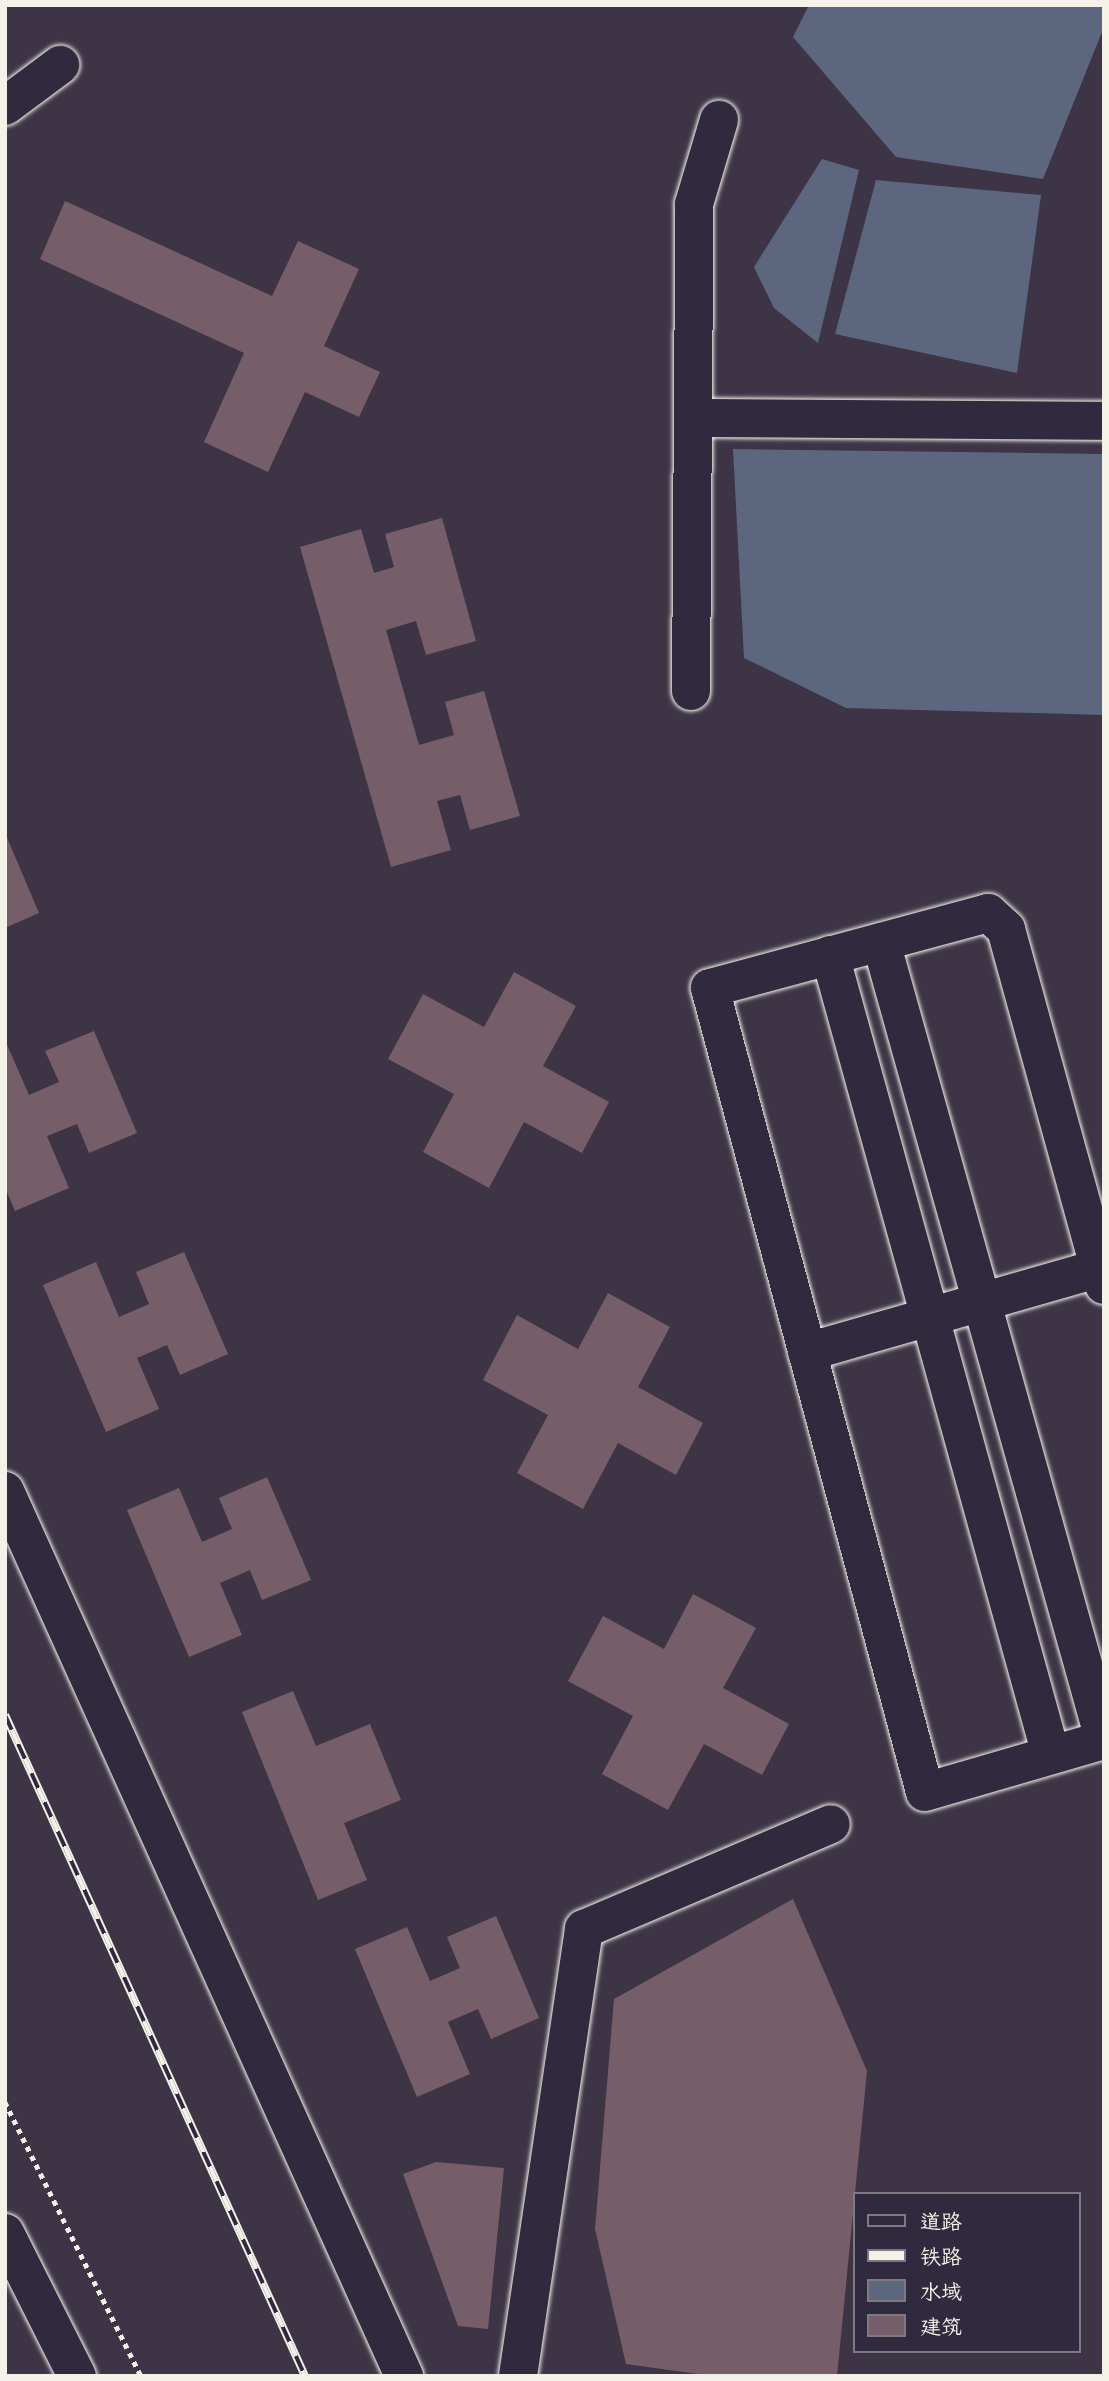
<!DOCTYPE html>
<meta charset="utf-8">
<style>
body{margin:0}
#map{position:relative;width:1109px;height:2381px;overflow:hidden;background:#3d3446;font-family:Caveat,"LXGW WenKai TC",sans-serif}
div>[style]{position:absolute}
[style*='--x']{left:calc(var(--x)*1px);top:calc(var(--y)*1px);width:calc(var(--w)*1px);rotate:calc(var(--a)*1deg)}
.water>*{inset:0;background:#5c667f}
.building>*{inset:0;background:#765e68}
.path>*{height:4.5px;margin-top:-2.25px;transform-origin:0;background:repeating-linear-gradient(90deg,#f4f1e8 0 5px,transparent 0 10px)}
.roads{filter:drop-shadow(0 0 2px #f4f1e8) drop-shadow(0 0 2px #f4f1e8)}
.minor>*{height:38px;margin:-19px;padding:0 19px;transform-origin:19px;border-radius:19px;background:#2f2a3d}
.trunk>*{height:38px;margin:-19px;padding:0 19px;transform-origin:19px;border-radius:19px;background:#2f2a3d}
.rail>*{height:8px;margin-top:-4px;transform-origin:0;background:repeating-linear-gradient(90deg,#2f2a3d 0 16px,#f4f1e8 0 32px);box-sizing:border-box;border-block:2px solid #f4f1e8}
span{translate:-50% -50%;white-space:nowrap;text-align:center;line-height:1.15;-webkit-text-stroke:6px #2f2a3d;paint-order:stroke}
.frame{position:absolute;inset:0;border:7px solid #f4f1e8;pointer-events:none}
.legend{position:absolute;left:853px;top:2192px;width:228px;height:161px;box-sizing:border-box;background:#2f2a3d;border:2px solid #7e7a81;margin:0;padding:9px 12px;list-style:none;font-size:21px;color:#f4f1e8}
.legend li{display:flex;align-items:center;gap:14px;height:35px}
.legend b{width:35px;border:2px solid #7e7a81}
</style>
<div id="map">
<div class="water">
<i style="clip-path:polygon(809px 5px,1098px 5px,1104px 9px,1104px 27px,1043px 179px,896px 157px,793px 37px)"></i>
<i style="clip-path:polygon(822px 159px,859px 170px,818px 343px,774px 308px,754px 267px)"></i>
<i style="clip-path:polygon(876px 180px,1041px 195px,1017px 373px,835px 334px)"></i>
<i style="clip-path:polygon(733px 449px,1104px 454px,1104px 715px,846px 708px,744px 658px)"></i>
</div>
<div class="building">
<i style="clip-path:polygon(65px 201px,272px 296px,298px 241px,359px 269px,324px 346px,380px 372px,359px 417px,305px 392px,268px 472px,204px 442px,244px 353px,40px 259px)"></i>
<i style="clip-path:polygon(442px 518px,476px 641px,426px 655px,416px 621px,386px 630px,419px 745px,454px 735px,445px 702px,484px 691px,520px 816px,470px 830px,460px 795px,437px 801px,451px 850px,391px 867px,300px 547px,361px 529px,374px 573px,394px 567px,385px 534px)"></i>
<i style="clip-path:polygon(5px 833px,39px 913px,5px 928px)"></i>
<i style="clip-path:polygon(514px 972px,576px 1006px,543px 1066px,609px 1102px,582px 1153px,524px 1122px,489px 1188px,423px 1152px,454px 1094px,388px 1059px,423px 994px,484px 1027px)"></i>
<i style="clip-path:polygon(94px 1031px,137px 1133px,89px 1153px,77px 1124px,47px 1136px,69px 1188px,15px 1211px,5px 1187px,5px 1040px,29px 1095px,59px 1082px,45px 1051px)"></i>
<i style="clip-path:polygon(184px 1252px,228px 1354px,180px 1375px,167px 1345px,137px 1358px,159px 1409px,106px 1432px,43px 1285px,96px 1262px,119px 1317px,149px 1304px,136px 1272px)"></i>
<i style="clip-path:polygon(608px 1293px,670px 1327px,638px 1387px,703px 1423px,676px 1475px,618px 1443px,583px 1509px,517px 1473px,548px 1415px,483px 1380px,517px 1315px,578px 1349px)"></i>
<i style="clip-path:polygon(267px 1477px,311px 1580px,262px 1600px,250px 1570px,220px 1583px,242px 1635px,189px 1657px,127px 1510px,179px 1488px,202px 1542px,232px 1529px,219px 1498px)"></i>
<i style="clip-path:polygon(693px 1594px,756px 1628px,723px 1688px,789px 1724px,762px 1775px,704px 1744px,668px 1810px,602px 1774px,633px 1716px,568px 1681px,603px 1616px,664px 1649px)"></i>
<i style="clip-path:polygon(293px 1691px,316px 1746px,370px 1724px,401px 1800px,344px 1823px,367px 1880px,318px 1900px,242px 1712px)"></i>
<i style="clip-path:polygon(793px 1899px,867px 2071px,837px 2376px,712px 2376px,626px 2364px,595px 2229px,614px 1999px)"></i>
<i style="clip-path:polygon(496px 1916px,539px 2018px,491px 2039px,478px 2009px,448px 2022px,470px 2074px,417px 2097px,355px 1949px,407px 1927px,430px 1981px,460px 1968px,447px 1937px)"></i>
<i style="clip-path:polygon(436px 2162px,504px 2168px,488px 2329px,458px 2326px,403px 2174px)"></i>
</div>
<div class="path">
<i style="--x:5;--y:2102;--w:306;--a:63.6"></i>
</div>
<div class="roads">
<div class="minor">
<i style="--x:5;--y:106;--w:69;--a:-36.7"></i>
<i style="--x:693;--y:418;--w:411;--a:0.4"></i>
<i style="--x:691;--y:691;--w:487;--a:-89.6"></i>
<i style="--x:694;--y:204;--w:88;--a:-73.4"></i>
<i style="--x:881;--y:942;--w:828;--a:74.37"></i>
<i style="--x:830;--y:955;--w:830;--a:74.56"></i>
<i style="--x:1104;--y:1285;--w:369;--a:-105.4"></i>
<i style="--x:1006;--y:929;--w:24;--a:-138"></i>
<i style="--x:988;--y:913;--w:288;--a:164.9"></i>
<i style="--x:710;--y:988;--w:832;--a:75.03"></i>
<i style="--x:925;--y:1792;--w:186;--a:-16.2"></i>
<i style="--x:807;--y:1352;--w:304;--a:-16"></i>
<i style="--x:5;--y:1491;--w:971;--a:65.73"></i>
<i style="--x:518;--y:2376;--w:452;--a:-81.6"></i>
<i style="--x:584;--y:1929;--w:268;--a:-23"></i>
</div>
<div class="trunk">
<i style="--x:5;--y:2233;--w:160;--a:63.3"></i>
</div>
</div>
<div class="rail">
<i style="--x:5;--y:1715;--w:726;--a:65.59"></i>
</div>
<div class="frame"></div>
<ul class="legend">
<li><b style="height:9px;background:#2f2a3d"></b>道路</li>
<li><b style="height:9px;background:#f4f1e8"></b>铁路</li>
<li><b style="height:19px;background:#5c667f"></b>水域</li>
<li><b style="height:19px;background:#765e68"></b>建筑</li>
</ul>
</div>
